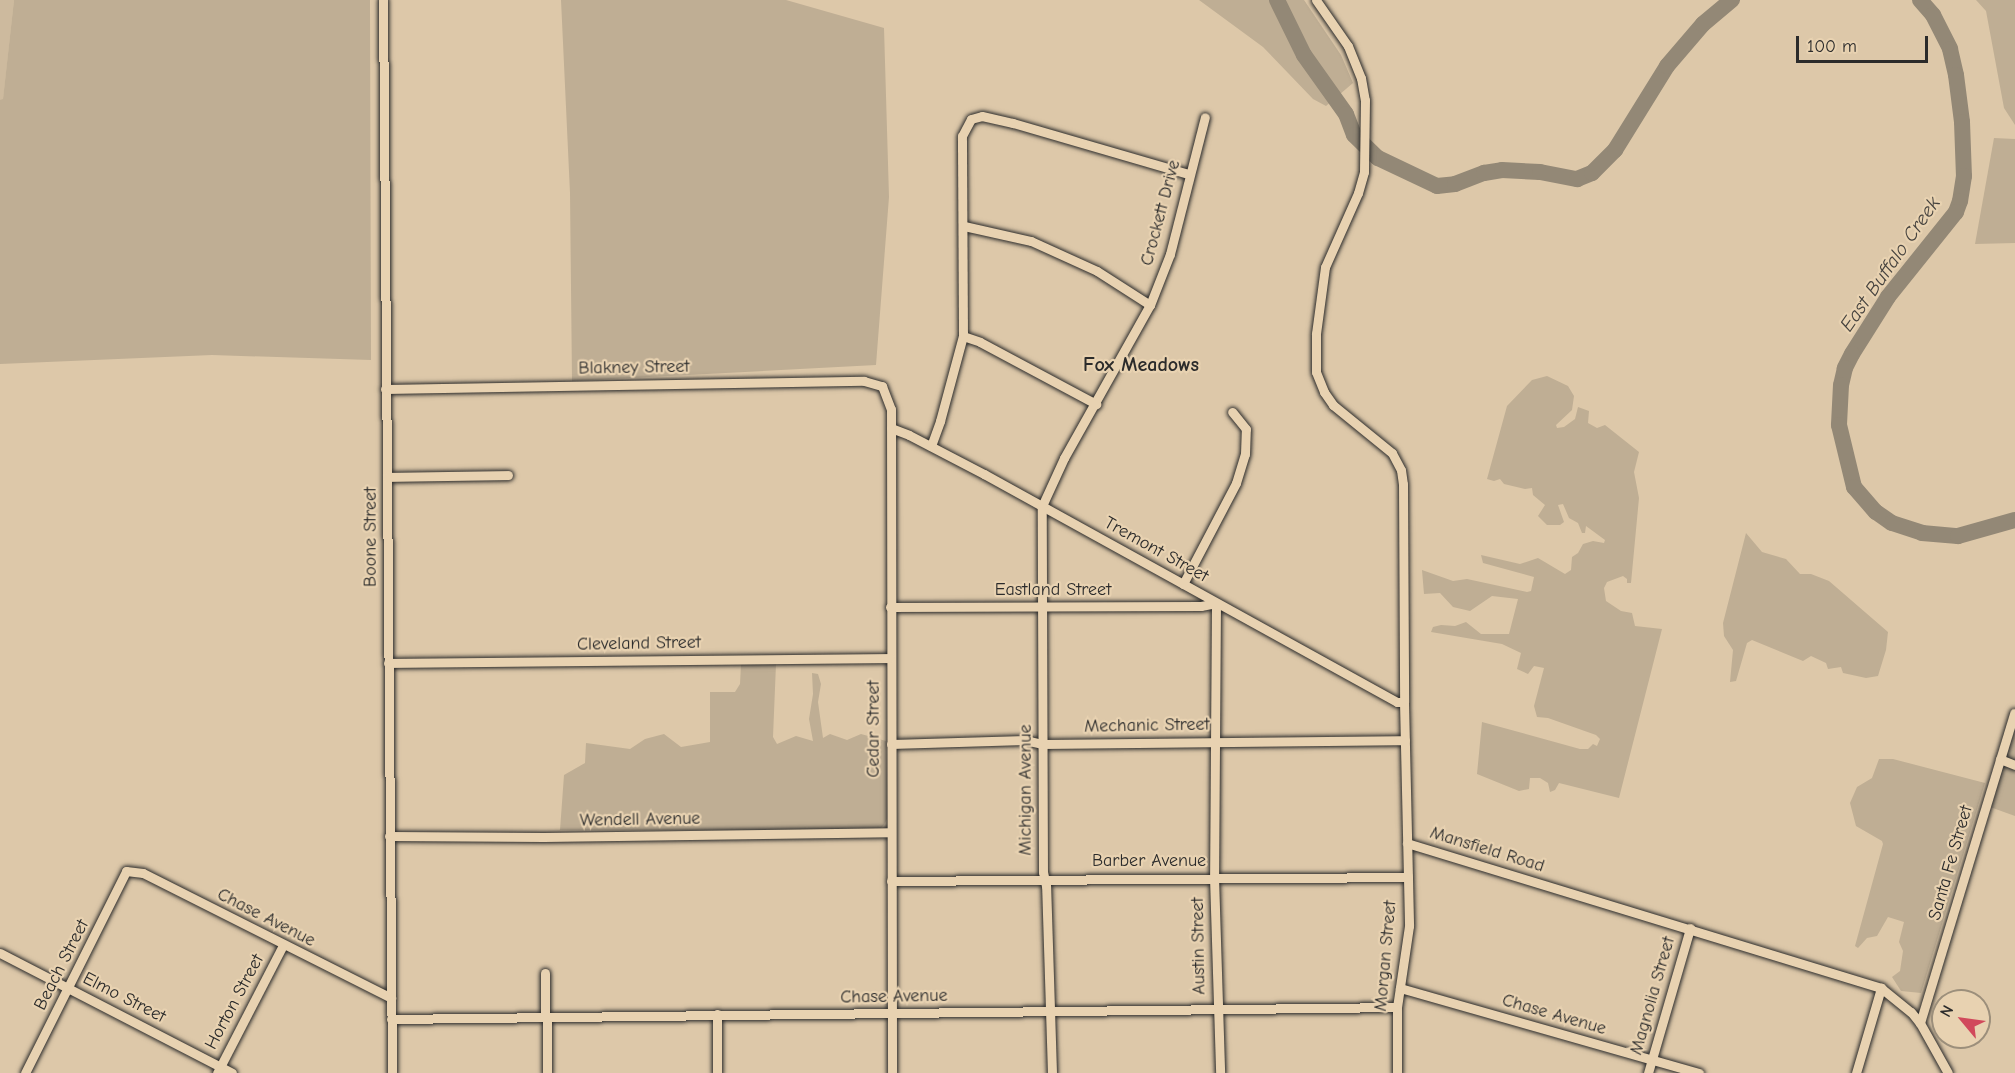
<!DOCTYPE html>
<style>
body{margin:0}
#map{position:relative;width:2015px;height:1073px;overflow:hidden;background:#ddc8a9;font-family:"Comic Neue",sans-serif}
div>[style]{position:absolute}
[style*='--x']{left:calc(var(--x)*1px);top:calc(var(--y)*1px);width:calc(var(--w)*1px);rotate:calc(var(--a)*1deg)}
.built>*{inset:0;background:#cdba9e}
.green>*{inset:0;background:#bfae94}
.river>*{height:16px;margin:-8px;padding:0 8px;transform-origin:8px;border-radius:8px;background:#938876}
.roads{filter:drop-shadow(0 0 2px #2b2b2b) drop-shadow(0 0 2px #2b2b2b)}
.minor>*{height:9px;margin:-4.5px;padding:0 4.5px;transform-origin:4.5px;border-radius:4.5px;background:#e8d2b1}
span{translate:-50% -50%;white-space:nowrap;text-align:center;line-height:1.15;-webkit-text-stroke:4.5px #e8d2b1;paint-order:stroke}
.street-label{font-size:18px;color:#2b2b2b}
.water-label{font-size:20px;color:#45423e;font-style:italic}
.neighbourhood-label{font-size:20px;color:#2b2b2b;font-weight:700}
.north{position:absolute;left:1931px;top:989px;width:60px;height:60px;box-sizing:border-box;background:#e8d2b1;border:2px solid #9c8f7b;border-radius:50%;rotate:299deg;font-size:16px;font-weight:700;line-height:24px;text-align:center;color:#2b2b2b}
.north::after{content:'';display:block;margin:auto;width:21px;height:27px;background:#d1495b;clip-path:polygon(50% 0,100% 100%,50% 72%,0 100%)}
.scale{position:absolute;left:1796px;top:36px;width:132px;height:27px;box-sizing:border-box;border:3px solid #2b2b2b;border-top:0;padding-left:8px;font-size:18px;line-height:21px;white-space:nowrap;color:#2b2b2b;-webkit-text-stroke:4px #e8d2b1;paint-order:stroke}
</style>
<div id="map">
<div class="built">
<i style="clip-path:polygon(0 0,14px 0,3px 100px,0 100px)"></i>
</div>
<div class="green">
<i style="clip-path:polygon(14px 0,370px 0,371px 360px,212px 355px,0 364px,0 100px,3px 99px)"></i>
<i style="clip-path:polygon(561px 0,786px 0,884px 28px,889px 197px,876px 365px,572px 381px,570px 193px)"></i>
<i style="clip-path:polygon(1199px 0,1304px 0,1341px 55px,1353px 83px,1326px 106px,1313px 99px,1263px 47px)"></i>
<i style="clip-path:polygon(1976px 0,2015px 0,2015px 125px,2004px 108px,1986px 11px)"></i>
<i style="clip-path:polygon(1994px 138px,2015px 139px,2015px 243px,1975px 244px)"></i>
<i style="clip-path:polygon(1547px 376px,1568px 386px,1574px 396px,1572px 410px,1556px 425px,1557px 428px,1564px 427px,1575px 419px,1578px 407px,1589px 411px,1588px 423px,1597px 428px,1605px 425px,1639px 452px,1634px 472px,1639px 498px,1631px 583px,1627px 583px,1627px 579px,1623px 576px,1607px 582px,1604px 588px,1606px 601px,1621px 611px,1632px 613px,1635px 626px,1662px 629px,1619px 798px,1559px 783px,1555px 790px,1550px 792px,1548px 783px,1540px 778px,1530px 778px,1529px 789px,1519px 791px,1477px 774px,1482px 722px,1580px 749px,1588px 749px,1593px 744px,1597px 746px,1600px 739px,1596px 735px,1548px 718px,1537px 717px,1534px 706px,1544px 668px,1534px 666px,1528px 674px,1517px 669px,1521px 653px,1502px 644px,1431px 632px,1433px 627px,1441px 625px,1455px 626px,1466px 622px,1481px 634px,1509px 634px,1518px 599px,1492px 596px,1470px 611px,1453px 607px,1440px 593px,1424px 594px,1422px 570px,1453px 581px,1467px 579px,1527px 592px,1531px 591px,1534px 577px,1483px 563px,1481px 555px,1520px 564px,1538px 558px,1565px 574px,1571px 570px,1572px 557px,1578px 553px,1583px 544px,1593px 541px,1604px 543px,1605px 540px,1586px 526px,1585px 533px,1582px 533px,1578px 523px,1569px 518px,1563px 504px,1558px 505px,1564px 522px,1560px 525px,1547px 525px,1538px 516px,1545px 505px,1533px 495px,1532px 488px,1525px 489px,1504px 484px,1500px 479px,1494px 481px,1487px 479px,1507px 406px,1532px 380px)"></i>
<i style="clip-path:polygon(1746px 533px,1762px 552px,1786px 559px,1800px 574px,1811px 574px,1829px 581px,1888px 632px,1886px 650px,1878px 676px,1866px 678px,1843px 673px,1841px 667px,1828px 669px,1826px 663px,1811px 656px,1803px 661px,1752px 640px,1747px 643px,1736px 681px,1730px 682px,1733px 650px,1724px 636px,1723px 623px)"></i>
<i style="clip-path:polygon(741px 664px,776px 664px,773px 737px,777px 744px,796px 736px,813px 741px,809px 719px,813px 694px,812px 673px,818px 674px,821px 684px,818px 702px,823px 738px,830px 734px,847px 740px,861px 734px,886px 741px,888px 817px,884px 825px,881px 828px,798px 830px,560px 830px,564px 775px,585px 763px,586px 743px,630px 749px,645px 739px,664px 734px,681px 747px,710px 742px,710px 692px,735px 692px,740px 684px)"></i>
<i style="clip-path:polygon(2015px 729px,2015px 816px,1990px 807px)"></i>
<i style="clip-path:polygon(1879px 759px,1893px 759px,1985px 783px,1921px 993px,1901px 991px,1892px 977px,1900px 971px,1903px 951px,1899px 942px,1904px 922px,1888px 917px,1877px 936px,1867px 938px,1858px 948px,1855px 946px,1883px 844px,1882px 841px,1856px 826px,1850px 803px,1857px 787px,1872px 778px)"></i>
</div>
<div class="river">
<i style="--x:1277;--y:0;--w:61;--a:63.9"></i>
<i style="--x:1304;--y:55;--w:72;--a:54.6"></i>
<i style="--x:1346;--y:114;--w:22;--a:69"></i>
<i style="--x:1354;--y:135;--w:33;--a:44"></i>
<i style="--x:1378;--y:158;--w:65;--a:25.4"></i>
<i style="--x:1437;--y:186;--w:18;--a:-6"></i>
<i style="--x:1455;--y:184;--w:31;--a:-21"></i>
<i style="--x:1484;--y:173;--w:18;--a:-9"></i>
<i style="--x:1502;--y:170;--w:38;--a:3"></i>
<i style="--x:1540;--y:172;--w:38;--a:11"></i>
<i style="--x:1577;--y:179;--w:16;--a:-22"></i>
<i style="--x:1592;--y:173;--w:33;--a:-45"></i>
<i style="--x:1615;--y:150;--w:99;--a:-58.2"></i>
<i style="--x:1667;--y:66;--w:55;--a:-49.4"></i>
<i style="--x:1703;--y:24;--w:38;--a:-40"></i>
<i style="--x:1920;--y:0;--w:20;--a:49"></i>
<i style="--x:1933;--y:15;--w:38;--a:63"></i>
<i style="--x:1950;--y:49;--w:27;--a:77"></i>
<i style="--x:1956;--y:75;--w:47;--a:82.7"></i>
<i style="--x:1962;--y:122;--w:54;--a:87.9"></i>
<i style="--x:1964;--y:176;--w:25;--a:99"></i>
<i style="--x:1960;--y:201;--w:12;--a:110"></i>
<i style="--x:1956;--y:212;--w:109;--a:128.7"></i>
<i style="--x:1888;--y:297;--w:67;--a:122.3"></i>
<i style="--x:1852;--y:354;--w:16;--a:117"></i>
<i style="--x:1845;--y:368;--w:17;--a:103"></i>
<i style="--x:1841;--y:385;--w:40;--a:92.9"></i>
<i style="--x:1839;--y:425;--w:64;--a:76.4"></i>
<i style="--x:1854;--y:487;--w:33;--a:49"></i>
<i style="--x:1876;--y:512;--w:19;--a:35"></i>
<i style="--x:1892;--y:523;--w:32;--a:18"></i>
<i style="--x:1922;--y:533;--w:36;--a:5"></i>
<i style="--x:1958;--y:536;--w:59;--a:-15.7"></i>
</div>
<div class="roads">
<div class="minor">
<i style="--x:383;--y:0;--w:1073;--a:89.52"></i>
<i style="--x:1316;--y:0;--w:56;--a:55.2"></i>
<i style="--x:1348;--y:46;--w:35;--a:68"></i>
<i style="--x:1361;--y:78;--w:22;--a:80"></i>
<i style="--x:1365;--y:100;--w:72;--a:90.8"></i>
<i style="--x:1364;--y:172;--w:22;--a:106"></i>
<i style="--x:1358;--y:193;--w:81;--a:114"></i>
<i style="--x:1325;--y:267;--w:68;--a:97.7"></i>
<i style="--x:1316;--y:334;--w:38;--a:90"></i>
<i style="--x:1316;--y:372;--w:22;--a:68"></i>
<i style="--x:1324;--y:392;--w:16;--a:55"></i>
<i style="--x:1333;--y:405;--w:76;--a:39.1"></i>
<i style="--x:1392;--y:453;--w:19;--a:62"></i>
<i style="--x:1401;--y:470;--w:14;--a:82"></i>
<i style="--x:1403;--y:484;--w:218;--a:89.7"></i>
<i style="--x:1404;--y:702;--w:224;--a:88.7"></i>
<i style="--x:1409;--y:926;--w:82;--a:98.4"></i>
<i style="--x:1397;--y:1007;--w:66;--a:90"></i>
<i style="--x:964;--y:226;--w:69;--a:12.6"></i>
<i style="--x:1031;--y:241;--w:72;--a:24.4"></i>
<i style="--x:1097;--y:271;--w:63;--a:32.7"></i>
<i style="--x:963;--y:336;--w:18;--a:19"></i>
<i style="--x:980;--y:342;--w:132;--a:28.1"></i>
<i style="--x:385;--y:389;--w:479;--a:-1"></i>
<i style="--x:864;--y:381;--w:19;--a:16"></i>
<i style="--x:882;--y:386;--w:25;--a:69"></i>
<i style="--x:891;--y:409;--w:664;--a:89.91"></i>
<i style="--x:891;--y:428;--w:19;--a:21"></i>
<i style="--x:909;--y:435;--w:85;--a:27.5"></i>
<i style="--x:984;--y:474;--w:472;--a:28.9"></i>
<i style="--x:1397;--y:702;--w:7;--a:0"></i>
<i style="--x:931;--y:446;--w:27;--a:-70"></i>
<i style="--x:940;--y:421;--w:88;--a:-74.9"></i>
<i style="--x:963;--y:336;--w:200;--a:-90.3"></i>
<i style="--x:962;--y:136;--w:19;--a:-62"></i>
<i style="--x:971;--y:119;--w:11;--a:-15"></i>
<i style="--x:982;--y:116;--w:32;--a:13"></i>
<i style="--x:1013;--y:123;--w:183;--a:16.2"></i>
<i style="--x:387;--y:477;--w:121;--a:-0.9"></i>
<i style="--x:1183;--y:584;--w:114;--a:-62.3"></i>
<i style="--x:1236;--y:483;--w:30;--a:-73"></i>
<i style="--x:1245;--y:454;--w:25;--a:-88"></i>
<i style="--x:1246;--y:429;--w:22;--a:-129"></i>
<i style="--x:890;--y:607;--w:311;--a:-0.2"></i>
<i style="--x:1201;--y:606;--w:15;--a:-11"></i>
<i style="--x:1216;--y:603;--w:274;--a:90.4"></i>
<i style="--x:1214;--y:877;--w:196;--a:88.2"></i>
<i style="--x:388;--y:663;--w:502;--a:-0.57"></i>
<i style="--x:891;--y:744;--w:134;--a:-1.7"></i>
<i style="--x:1025;--y:740;--w:17;--a:13"></i>
<i style="--x:1042;--y:744;--w:363;--a:-0.6"></i>
<i style="--x:2000;--y:759;--w:16;--a:22"></i>
<i style="--x:389;--y:836;--w:155;--a:0.4"></i>
<i style="--x:544;--y:837;--w:347;--a:-0.8"></i>
<i style="--x:1407;--y:843;--w:496;--a:17"></i>
<i style="--x:1881;--y:988;--w:38;--a:39"></i>
<i style="--x:1911;--y:1012;--w:14;--a:51"></i>
<i style="--x:1920;--y:1023;--w:57;--a:60.8"></i>
<i style="--x:891;--y:881;--w:517;--a:-0.44"></i>
<i style="--x:0;--y:953;--w:261;--a:27.3"></i>
<i style="--x:545;--y:973;--w:44;--a:90"></i>
<i style="--x:1400;--y:988;--w:311;--a:15.9"></i>
<i style="--x:717;--y:1014;--w:59;--a:90"></i>
<i style="--x:547;--y:1017;--w:56;--a:90"></i>
<i style="--x:391;--y:1019;--w:1006;--a:-0.68"></i>
<i style="--x:1920;--y:1023;--w:324;--a:-73.1"></i>
<i style="--x:25;--y:1073;--w:226;--a:-63.4"></i>
<i style="--x:126;--y:871;--w:17;--a:7"></i>
<i style="--x:143;--y:873;--w:278;--a:26.7"></i>
<i style="--x:217;--y:1073;--w:144;--a:-62.7"></i>
<i style="--x:1052;--y:1073;--w:187;--a:-91.8"></i>
<i style="--x:1046;--y:886;--w:14;--a:-102"></i>
<i style="--x:1043;--y:872;--w:366;--a:-90.2"></i>
<i style="--x:1042;--y:506;--w:53;--a:-65.4"></i>
<i style="--x:1064;--y:458;--w:176;--a:-60.7"></i>
<i style="--x:1150;--y:305;--w:55;--a:-68.6"></i>
<i style="--x:1170;--y:254;--w:141;--a:-75.7"></i>
<i style="--x:1648;--y:1073;--w:151;--a:-73.8"></i>
<i style="--x:1856;--y:1073;--w:89;--a:-73.6"></i>
</div>
</div>
<div class="street-label">
<span style="left:1161px;top:213px;rotate:-75deg">Crockett Drive</span>
<span style="left:634px;top:368px;rotate:-1deg">Blakney Street</span>
<span style="left:371px;top:537px;rotate:-90deg">Boone Street</span>
<span style="left:1156px;top:550px;rotate:29deg">Tremont Street</span>
<span style="left:1053px;top:590px">Eastland Street</span>
<span style="left:639px;top:644px;rotate:-1deg">Cleveland Street</span>
<span style="left:1147px;top:726px;rotate:-1deg">Mechanic Street</span>
<span style="left:874px;top:729px;rotate:-90deg">Cedar Street</span>
<span style="left:1026px;top:790px;rotate:-90deg">Michigan Avenue</span>
<span style="left:640px;top:820px;rotate:-1deg">Wendell Avenue</span>
<span style="left:1487px;top:850px;rotate:17deg">Mansfield Road</span>
<span style="left:1149px;top:861px">Barber Avenue</span>
<span style="left:1951px;top:863px;rotate:-74deg">Santa Fe Street</span>
<span style="left:266px;top:918px;rotate:27deg">Chase Avenue</span>
<span style="left:1199px;top:946px;rotate:-91deg">Austin Street</span>
<span style="left:1386px;top:956px;rotate:-85deg">Morgan Street</span>
<span style="left:62px;top:965px;rotate:-63deg">Beach Street</span>
<span style="left:1653px;top:996px;rotate:-74deg">Magnolia Street</span>
<span style="left:894px;top:997px;rotate:-1deg">Chase Avenue</span>
<span style="left:124px;top:998px;rotate:27deg">Elmo Street</span>
<span style="left:235px;top:1002px;rotate:-62deg">Horton Street</span>
<span style="left:1554px;top:1015px;rotate:16deg">Chase Avenue</span>
</div>
<div class="water-label">
<span style="left:1890px;top:264px;rotate:-55deg">East Buffalo Creek</span>
</div>
<div class="neighbourhood-label">
<span style="left:1141px;top:364px">Fox Meadows</span>
</div>
<div class="north">N</div>
<div class="scale">100 m</div>
</div>
